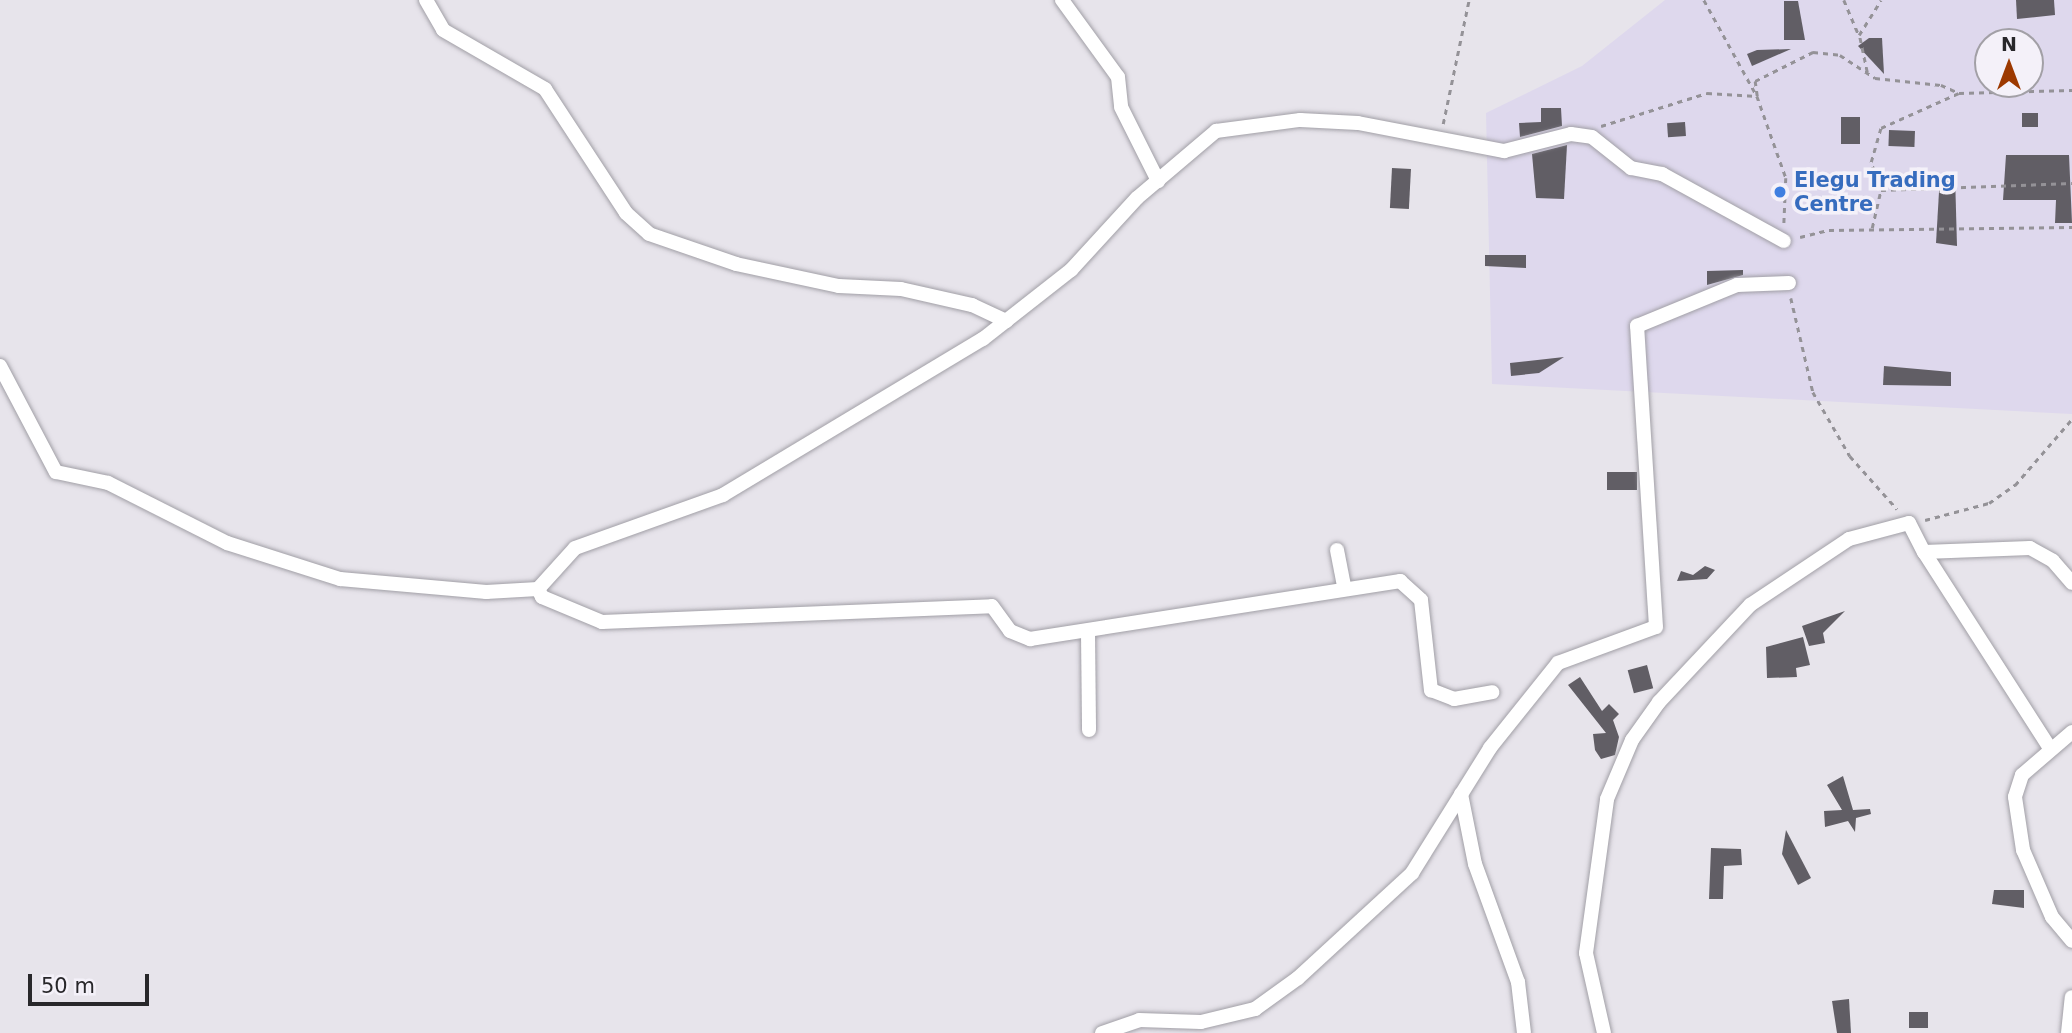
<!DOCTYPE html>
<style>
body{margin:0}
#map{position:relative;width:2072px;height:1033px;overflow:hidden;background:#e7e4eb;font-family:"DejaVu Sans",sans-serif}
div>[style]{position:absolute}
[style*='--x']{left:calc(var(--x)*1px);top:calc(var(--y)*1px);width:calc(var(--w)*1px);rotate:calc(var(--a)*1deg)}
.commercial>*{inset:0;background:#ded8ed}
.building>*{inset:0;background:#615e65;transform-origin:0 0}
.path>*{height:2.5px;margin-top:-1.25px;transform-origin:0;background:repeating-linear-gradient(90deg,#949297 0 5px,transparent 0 10px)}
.roads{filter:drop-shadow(0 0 2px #a19fa6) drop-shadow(0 0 2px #a19fa6)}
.minor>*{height:14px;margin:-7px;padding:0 7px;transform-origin:7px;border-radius:7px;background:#fff}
.dots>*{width:19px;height:19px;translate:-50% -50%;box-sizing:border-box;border:4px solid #f4f1f9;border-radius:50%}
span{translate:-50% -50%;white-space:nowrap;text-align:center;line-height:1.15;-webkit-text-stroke:7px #f4f1f9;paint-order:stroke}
.shop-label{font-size:21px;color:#366cbe;font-weight:700}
.left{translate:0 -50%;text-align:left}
.north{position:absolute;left:1974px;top:28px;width:70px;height:70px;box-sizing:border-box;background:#f4f1f9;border:2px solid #a2a0a6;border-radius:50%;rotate:0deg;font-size:19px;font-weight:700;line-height:28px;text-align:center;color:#28272a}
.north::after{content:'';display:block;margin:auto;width:24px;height:32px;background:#9c3900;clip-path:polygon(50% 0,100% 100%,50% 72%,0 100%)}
.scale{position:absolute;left:28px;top:974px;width:121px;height:32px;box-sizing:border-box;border:4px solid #28272a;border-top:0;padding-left:9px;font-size:21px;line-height:24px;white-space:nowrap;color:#28272a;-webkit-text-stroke:5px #f4f1f9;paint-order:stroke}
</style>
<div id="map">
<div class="commercial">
<i style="clip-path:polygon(evenodd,1665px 0,2072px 0,2072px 414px,1492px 384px,1486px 113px,1582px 66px,1665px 0,1988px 42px,2030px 42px,2030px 84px,1988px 84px,1988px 42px)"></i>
</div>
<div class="building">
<i style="clip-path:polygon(2016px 0,2054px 0,2055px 15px,2017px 19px)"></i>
<i style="clip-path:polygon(1784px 1px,1798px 1px,1805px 40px,1784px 40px)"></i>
<i style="clip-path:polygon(1869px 38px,1882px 38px,1884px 74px,1858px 46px)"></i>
<i style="clip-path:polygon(1791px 49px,1752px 66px,1747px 54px,1757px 50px)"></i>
<i style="clip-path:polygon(1541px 108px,1561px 108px,1562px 126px,1520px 137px,1519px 123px,1541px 122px)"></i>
<i style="left:2022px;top:113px;width:16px;height:14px"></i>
<i style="left:1841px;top:117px;width:19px;height:27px"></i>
<i style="left:1685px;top:122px;width:14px;height:18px;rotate:86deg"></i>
<i style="left:1889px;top:130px;width:26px;height:16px;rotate:2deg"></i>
<i style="clip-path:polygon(1567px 145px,1564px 199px,1536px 198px,1532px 154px)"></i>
<i style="clip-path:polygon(2006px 155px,2069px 155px,2072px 223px,2055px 223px,2056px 200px,2003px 200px)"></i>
<i style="left:1392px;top:168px;width:19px;height:40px;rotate:3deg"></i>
<i style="clip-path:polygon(1940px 175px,1955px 175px,1957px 246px,1936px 243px)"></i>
<i style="clip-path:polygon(1485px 255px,1526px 255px,1526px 268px,1485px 266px)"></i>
<i style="clip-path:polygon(1743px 270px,1743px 275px,1707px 285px,1707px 271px)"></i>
<i style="clip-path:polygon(1564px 357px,1539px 373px,1511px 376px,1510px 363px)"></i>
<i style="clip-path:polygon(1884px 366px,1951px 372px,1951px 386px,1883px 385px)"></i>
<i style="left:1607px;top:472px;width:30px;height:18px"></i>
<i style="clip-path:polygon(1705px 566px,1715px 570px,1707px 579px,1677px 581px,1681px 571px,1693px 575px)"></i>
<i style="clip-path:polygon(1845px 611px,1823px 633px,1825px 643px,1809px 646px,1802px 626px)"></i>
<i style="clip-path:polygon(1803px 637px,1810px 665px,1796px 668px,1797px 677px,1767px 678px,1766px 647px)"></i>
<i style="left:1647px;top:665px;width:24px;height:20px;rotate:75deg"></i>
<i style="clip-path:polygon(1580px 677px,1602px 711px,1609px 704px,1619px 714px,1613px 720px,1619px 737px,1615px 755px,1601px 759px,1595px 750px,1593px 734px,1606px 733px,1568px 685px)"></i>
<i style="clip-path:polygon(1843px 776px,1853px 810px,1870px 809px,1871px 814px,1856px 818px,1855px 832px,1848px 821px,1825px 827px,1824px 811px,1842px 810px,1827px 785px)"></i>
<i style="clip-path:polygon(1786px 830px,1811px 878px,1798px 885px,1782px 854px)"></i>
<i style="clip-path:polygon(1711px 848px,1741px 849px,1742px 865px,1724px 866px,1723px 899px,1709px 899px)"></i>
<i style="clip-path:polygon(1994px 890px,2024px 890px,2024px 908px,1992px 904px)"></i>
<i style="clip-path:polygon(1849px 999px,1851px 1033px,1837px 1033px,1832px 1001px)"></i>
<i style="left:1928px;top:1012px;width:16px;height:19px;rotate:90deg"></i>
</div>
<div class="path">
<i style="--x:1704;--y:0;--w:110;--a:61.1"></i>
<i style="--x:1757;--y:96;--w:87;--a:70.5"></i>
<i style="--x:1786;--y:178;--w:47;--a:92.4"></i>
<i style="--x:1844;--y:0;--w:38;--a:67"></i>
<i style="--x:1867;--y:72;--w:38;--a:-102"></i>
<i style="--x:1859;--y:35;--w:41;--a:-57.8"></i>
<i style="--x:1443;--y:124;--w:127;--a:-78.2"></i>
<i style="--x:1601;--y:126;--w:111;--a:-17.3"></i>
<i style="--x:1707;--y:93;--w:50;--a:3.4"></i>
<i style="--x:1757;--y:96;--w:15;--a:-98"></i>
<i style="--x:1755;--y:81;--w:65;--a:-26.6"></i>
<i style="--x:1813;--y:52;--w:27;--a:6"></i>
<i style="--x:1840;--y:55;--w:42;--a:33.3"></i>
<i style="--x:1875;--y:78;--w:66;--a:6.1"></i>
<i style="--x:1941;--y:85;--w:20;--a:24"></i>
<i style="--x:1959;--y:93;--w:113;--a:-1.5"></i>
<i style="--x:1881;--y:190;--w:191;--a:-2.1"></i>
<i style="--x:1872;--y:228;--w:39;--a:-77"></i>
<i style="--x:1881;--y:190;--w:30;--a:-110"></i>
<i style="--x:1871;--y:162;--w:35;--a:-74"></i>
<i style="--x:1881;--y:128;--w:85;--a:-24.2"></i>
<i style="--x:1800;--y:237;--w:30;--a:-14"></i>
<i style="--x:1829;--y:230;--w:243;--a:-0.7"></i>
<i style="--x:1791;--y:298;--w:97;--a:76.8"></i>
<i style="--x:1813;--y:392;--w:74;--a:60"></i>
<i style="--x:1850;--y:456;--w:71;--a:48.4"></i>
<i style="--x:1925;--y:520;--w:66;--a:-14.9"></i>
<i style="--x:1989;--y:503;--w:32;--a:-35"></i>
<i style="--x:2015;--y:485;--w:87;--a:-49.2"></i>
</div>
<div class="roads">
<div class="minor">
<i style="--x:426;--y:0;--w:34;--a:60"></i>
<i style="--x:443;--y:30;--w:118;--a:30"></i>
<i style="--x:545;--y:89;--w:148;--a:56.8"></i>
<i style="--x:626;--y:213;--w:31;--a:42"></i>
<i style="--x:649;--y:234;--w:92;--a:19"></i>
<i style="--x:736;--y:264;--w:105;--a:12.1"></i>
<i style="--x:839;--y:286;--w:62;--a:2.8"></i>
<i style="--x:901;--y:289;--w:73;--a:12.7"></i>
<i style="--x:972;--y:305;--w:38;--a:25"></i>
<i style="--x:1062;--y:0;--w:95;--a:54"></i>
<i style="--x:1118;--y:77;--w:30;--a:84"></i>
<i style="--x:1121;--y:107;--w:83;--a:63.4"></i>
<i style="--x:0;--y:366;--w:120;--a:62.2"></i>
<i style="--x:56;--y:472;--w:53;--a:11.9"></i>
<i style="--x:108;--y:483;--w:133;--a:26.8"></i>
<i style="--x:227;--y:543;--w:119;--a:17.7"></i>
<i style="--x:340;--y:579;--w:147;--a:5.1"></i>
<i style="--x:486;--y:592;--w:52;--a:-3.3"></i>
<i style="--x:538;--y:589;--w:55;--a:-47.9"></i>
<i style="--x:575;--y:548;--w:157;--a:-19.7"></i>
<i style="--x:723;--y:495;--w:303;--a:-31"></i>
<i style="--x:983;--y:339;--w:112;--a:-38.1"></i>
<i style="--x:1071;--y:270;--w:98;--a:-47.5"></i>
<i style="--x:1137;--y:198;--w:104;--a:-40.3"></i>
<i style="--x:1216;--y:131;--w:85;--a:-7.5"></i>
<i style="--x:1300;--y:120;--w:58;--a:3"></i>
<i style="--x:1358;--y:123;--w:149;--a:10.9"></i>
<i style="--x:1504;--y:151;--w:69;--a:-14.2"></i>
<i style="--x:1571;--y:134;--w:21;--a:8"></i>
<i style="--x:1592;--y:137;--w:50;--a:38.5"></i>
<i style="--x:1631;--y:168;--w:32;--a:11"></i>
<i style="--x:1662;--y:174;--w:139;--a:28.8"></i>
<i style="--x:1337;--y:550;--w:38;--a:79"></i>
<i style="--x:1924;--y:552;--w:232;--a:57.3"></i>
<i style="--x:538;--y:589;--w:9;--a:63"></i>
<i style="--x:542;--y:597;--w:65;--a:22.6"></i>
<i style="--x:602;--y:622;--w:390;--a:-2.3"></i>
<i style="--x:992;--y:606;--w:31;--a:54"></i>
<i style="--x:1010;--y:631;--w:22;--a:22"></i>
<i style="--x:1030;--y:639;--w:375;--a:-8.9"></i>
<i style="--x:1400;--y:581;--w:28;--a:42"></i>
<i style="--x:1421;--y:600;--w:91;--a:83.7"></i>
<i style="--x:1431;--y:690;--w:25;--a:21"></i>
<i style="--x:1454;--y:699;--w:39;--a:-10"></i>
<i style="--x:1088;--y:632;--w:98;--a:89.4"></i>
<i style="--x:2072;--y:732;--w:66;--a:139.3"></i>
<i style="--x:2022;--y:775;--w:23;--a:108"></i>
<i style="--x:2015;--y:797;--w:54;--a:81.4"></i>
<i style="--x:2023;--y:850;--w:73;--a:66.6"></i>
<i style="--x:2052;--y:917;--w:31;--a:50"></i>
<i style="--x:1461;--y:794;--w:71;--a:78.7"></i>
<i style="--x:1475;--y:864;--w:126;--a:70"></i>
<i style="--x:1518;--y:982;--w:51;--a:83.3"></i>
<i style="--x:1102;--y:1033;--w:39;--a:-19"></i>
<i style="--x:1139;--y:1020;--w:62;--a:1.8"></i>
<i style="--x:1201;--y:1022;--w:56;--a:-13.5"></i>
<i style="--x:1255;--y:1009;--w:53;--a:-35.8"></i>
<i style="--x:1298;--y:978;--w:155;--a:-42.6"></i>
<i style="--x:1412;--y:873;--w:147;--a:-58"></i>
<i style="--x:1490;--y:748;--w:109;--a:-51.3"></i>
<i style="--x:1558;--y:663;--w:104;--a:-20.2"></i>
<i style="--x:1656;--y:627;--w:302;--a:-93.6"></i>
<i style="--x:1637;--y:326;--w:108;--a:-22.3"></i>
<i style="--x:1737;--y:285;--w:52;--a:-2.2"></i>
<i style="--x:1604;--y:1033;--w:82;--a:-102.7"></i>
<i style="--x:1586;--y:953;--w:155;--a:-82.2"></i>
<i style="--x:1607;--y:799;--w:64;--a:-67"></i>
<i style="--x:1632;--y:740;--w:47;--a:-54.6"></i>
<i style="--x:1659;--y:702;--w:133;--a:-46.8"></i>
<i style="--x:1750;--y:605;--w:119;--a:-33.7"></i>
<i style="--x:1849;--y:539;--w:62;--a:-14.9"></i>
<i style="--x:1909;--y:523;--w:33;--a:63"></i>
<i style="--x:1924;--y:552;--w:106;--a:-2.2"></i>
<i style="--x:2030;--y:548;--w:26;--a:29"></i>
<i style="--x:2053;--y:561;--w:29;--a:49"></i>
<i style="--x:2068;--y:1033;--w:36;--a:-84"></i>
</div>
</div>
<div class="dots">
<i style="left:1780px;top:192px;background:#3f7fe0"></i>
</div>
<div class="shop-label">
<span class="left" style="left:1794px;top:192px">Elegu Trading<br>Centre</span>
</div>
<div class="north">N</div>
<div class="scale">50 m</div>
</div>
